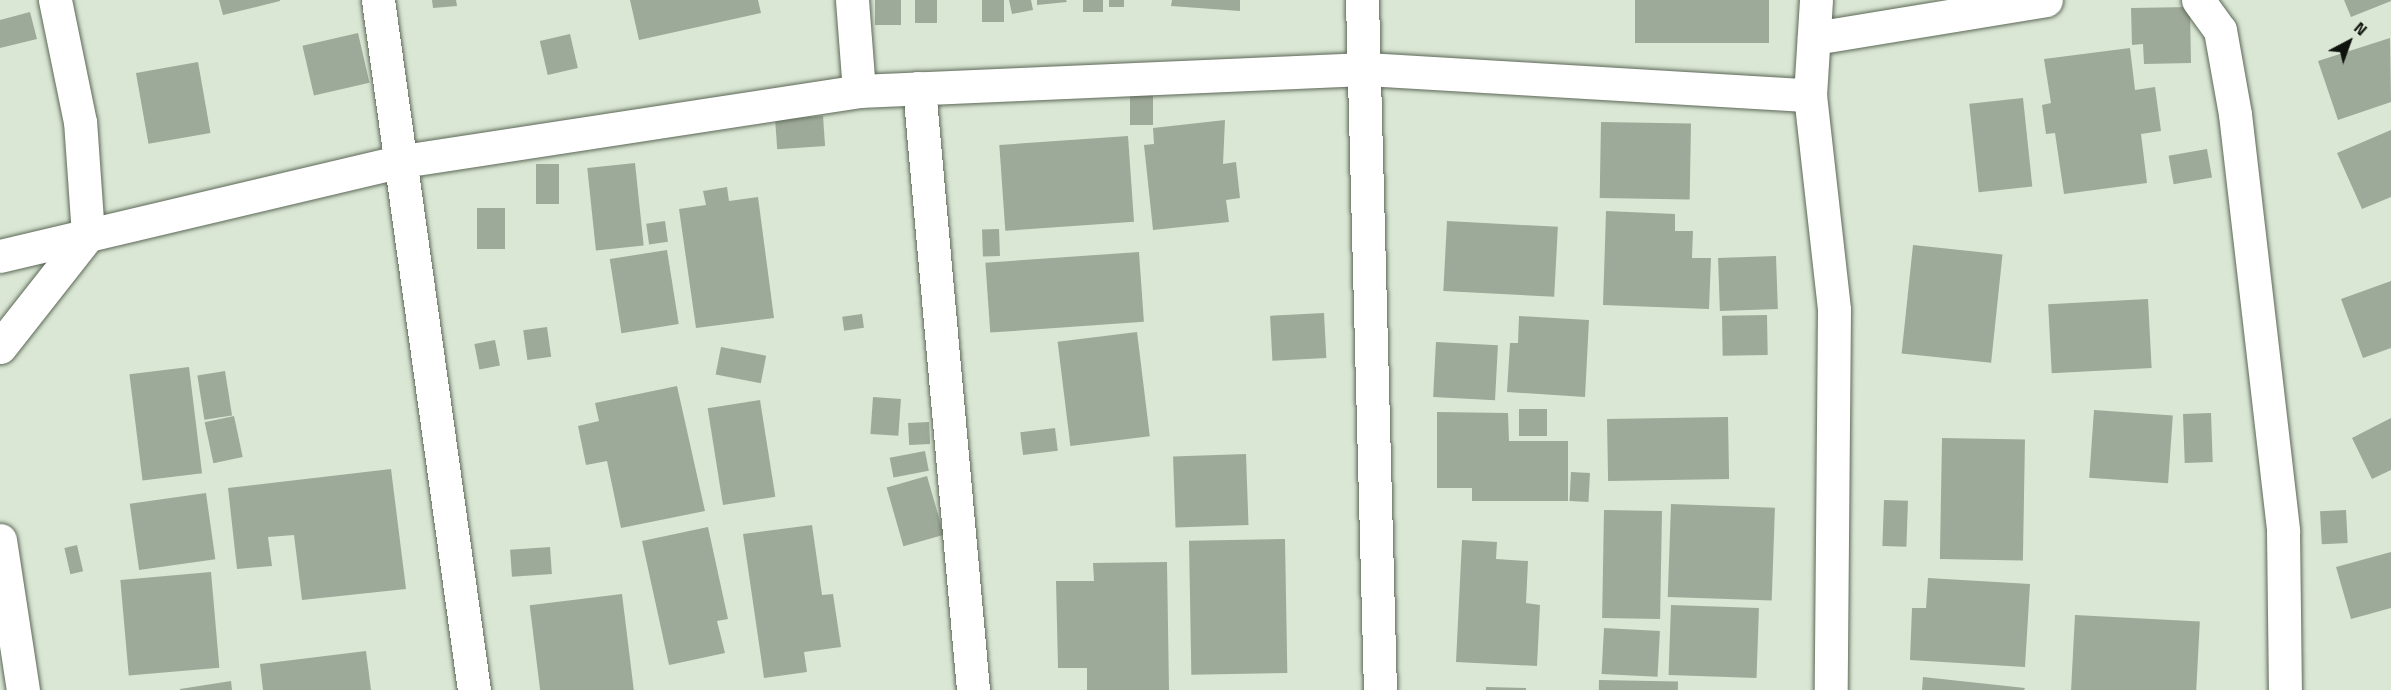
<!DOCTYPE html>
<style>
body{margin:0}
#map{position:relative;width:2391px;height:690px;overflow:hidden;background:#dae7d4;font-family:"Titillium Web",sans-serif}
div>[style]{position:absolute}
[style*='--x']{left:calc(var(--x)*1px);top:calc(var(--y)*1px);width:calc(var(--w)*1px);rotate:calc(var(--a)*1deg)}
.building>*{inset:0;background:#9eaa99;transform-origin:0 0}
.roads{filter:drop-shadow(0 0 2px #5d6858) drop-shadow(0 0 2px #5d6858)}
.minor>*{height:33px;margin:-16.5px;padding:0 16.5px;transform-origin:16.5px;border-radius:16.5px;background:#fff}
span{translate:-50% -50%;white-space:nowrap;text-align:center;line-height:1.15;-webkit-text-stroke:4.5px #dae7d4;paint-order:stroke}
.north{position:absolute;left:2319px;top:12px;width:60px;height:60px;-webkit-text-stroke:4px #dae7d4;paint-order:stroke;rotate:41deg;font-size:16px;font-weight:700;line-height:24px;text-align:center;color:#0f130d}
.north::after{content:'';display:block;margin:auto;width:21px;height:27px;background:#0f130d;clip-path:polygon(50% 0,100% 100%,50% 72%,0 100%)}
</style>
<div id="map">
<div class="building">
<i style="clip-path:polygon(219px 0,280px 0,280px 1px,223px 15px)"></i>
<i style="clip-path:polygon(432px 0,456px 0,457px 6px,433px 8px)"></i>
<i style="clip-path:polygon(630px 0,758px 0,761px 13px,639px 40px)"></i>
<i style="left:875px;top:0;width:26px;height:25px"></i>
<i style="left:915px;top:0;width:22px;height:23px"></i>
<i style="left:982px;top:0;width:22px;height:22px"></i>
<i style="clip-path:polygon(1009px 0,1031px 0,1033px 10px,1012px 14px)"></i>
<i style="clip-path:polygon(1037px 0,1066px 0,1067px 2px,1037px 5px)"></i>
<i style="left:1083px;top:0;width:20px;height:12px"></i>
<i style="left:1109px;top:0;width:15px;height:7px"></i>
<i style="clip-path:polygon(1172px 0,1240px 0,1240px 11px,1171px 6px)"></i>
<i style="left:1635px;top:0;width:134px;height:43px"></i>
<i style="clip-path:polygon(2344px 0,2391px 0,2391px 1px,2351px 17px)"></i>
<i style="clip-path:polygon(2190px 7px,2191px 63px,2144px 64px,2143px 44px,2132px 45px,2131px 8px)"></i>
<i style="clip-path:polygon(30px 12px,37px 39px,0 48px,0 20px)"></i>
<i style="left:358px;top:33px;width:51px;height:57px;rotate:77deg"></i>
<i style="left:570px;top:34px;width:35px;height:31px;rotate:77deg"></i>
<i style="clip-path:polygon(2390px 38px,2391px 102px,2338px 120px,2318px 61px)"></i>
<i style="clip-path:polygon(2130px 48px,2135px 90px,2155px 87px,2161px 131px,2141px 134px,2147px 183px,2064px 194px,2055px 133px,2046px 134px,2042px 105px,2051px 103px,2044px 59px)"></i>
<i style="left:198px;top:62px;width:72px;height:63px;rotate:80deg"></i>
<i style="left:1130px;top:84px;width:23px;height:41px"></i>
<i style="left:2023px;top:98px;width:89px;height:54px;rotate:84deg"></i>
<i style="left:823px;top:116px;width:30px;height:48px;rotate:86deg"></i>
<i style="clip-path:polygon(1225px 120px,1223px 164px,1236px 162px,1240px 198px,1226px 200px,1229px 222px,1153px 230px,1144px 145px,1154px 144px,1153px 128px)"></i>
<i style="left:1601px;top:122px;width:90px;height:76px;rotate:1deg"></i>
<i style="clip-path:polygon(2391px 130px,2391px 197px,2362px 209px,2337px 153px)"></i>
<i style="left:1128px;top:136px;width:86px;height:129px;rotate:86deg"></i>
<i style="left:2207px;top:149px;width:29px;height:39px;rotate:80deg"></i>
<i style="left:635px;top:163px;width:83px;height:48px;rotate:84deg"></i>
<i style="left:536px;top:164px;width:23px;height:40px"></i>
<i style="clip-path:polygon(727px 187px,729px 201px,758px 197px,774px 318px,696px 328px,679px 209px,706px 205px,703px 191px)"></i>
<i style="left:477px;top:208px;width:28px;height:41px"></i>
<i style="clip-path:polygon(1606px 211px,1675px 214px,1675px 231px,1693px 231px,1692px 258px,1711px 258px,1709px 309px,1603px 305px)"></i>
<i style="left:665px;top:221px;width:21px;height:19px;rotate:82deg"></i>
<i style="left:1447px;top:221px;width:111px;height:70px;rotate:3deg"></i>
<i style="left:999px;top:229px;width:27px;height:17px;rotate:88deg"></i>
<i style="left:1913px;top:245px;width:90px;height:109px;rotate:6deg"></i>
<i style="left:667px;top:250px;width:75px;height:58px;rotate:81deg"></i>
<i style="left:1139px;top:252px;width:70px;height:154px;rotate:86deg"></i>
<i style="left:1776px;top:256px;width:53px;height:58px;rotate:88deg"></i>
<i style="clip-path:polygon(2391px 281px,2391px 348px,2363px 358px,2341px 299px)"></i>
<i style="left:2148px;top:299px;width:69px;height:100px;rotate:87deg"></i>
<i style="left:1324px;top:313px;width:45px;height:54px;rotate:87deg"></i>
<i style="left:862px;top:314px;width:14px;height:20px;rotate:82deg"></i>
<i style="left:1767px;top:315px;width:40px;height:45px;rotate:89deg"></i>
<i style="clip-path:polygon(1519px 316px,1589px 320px,1585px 397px,1507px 392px,1510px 343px,1518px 343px)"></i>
<i style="left:547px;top:327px;width:30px;height:24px;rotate:82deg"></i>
<i style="left:1137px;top:332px;width:105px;height:80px;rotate:83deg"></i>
<i style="left:495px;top:340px;width:26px;height:21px;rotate:79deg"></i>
<i style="left:1436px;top:342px;width:62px;height:55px;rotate:3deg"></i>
<i style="left:721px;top:347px;width:46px;height:28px;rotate:11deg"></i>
<i style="left:189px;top:367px;width:107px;height:60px;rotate:83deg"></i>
<i style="left:225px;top:371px;width:45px;height:28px;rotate:81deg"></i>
<i style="clip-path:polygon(677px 386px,705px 511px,621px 528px,607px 461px,586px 465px,578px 426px,599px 421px,595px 403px)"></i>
<i style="left:873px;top:397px;width:28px;height:37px;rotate:4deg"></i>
<i style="left:760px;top:400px;width:98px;height:53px;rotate:81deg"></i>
<i style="left:1547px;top:409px;width:27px;height:28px;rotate:90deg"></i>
<i style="left:2094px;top:410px;width:79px;height:68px;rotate:4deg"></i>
<i style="clip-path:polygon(1437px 412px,1508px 413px,1509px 441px,1568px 441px,1568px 501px,1472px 501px,1472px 488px,1437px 488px)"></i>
<i style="left:2211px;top:413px;width:49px;height:28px;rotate:88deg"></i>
<i style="left:234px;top:416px;width:42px;height:30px;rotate:78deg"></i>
<i style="left:1728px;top:417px;width:62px;height:121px;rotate:89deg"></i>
<i style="clip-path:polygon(2391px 418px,2391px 470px,2372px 479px,2352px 438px)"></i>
<i style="left:929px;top:422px;width:22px;height:21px;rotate:87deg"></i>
<i style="left:1055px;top:428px;width:23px;height:35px;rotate:83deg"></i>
<i style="left:1942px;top:438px;width:83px;height:121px;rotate:1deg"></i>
<i style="left:925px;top:451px;width:20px;height:36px;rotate:79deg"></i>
<i style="left:1246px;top:454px;width:71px;height:73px;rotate:88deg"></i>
<i style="clip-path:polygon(391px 469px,406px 589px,302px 600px,294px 535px,268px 537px,272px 566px,237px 569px,228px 488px)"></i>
<i style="left:1571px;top:472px;width:19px;height:29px;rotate:3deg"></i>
<i style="left:927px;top:476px;width:61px;height:42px;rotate:74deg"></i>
<i style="left:206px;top:493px;width:67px;height:77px;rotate:82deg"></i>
<i style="left:1884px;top:500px;width:24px;height:46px;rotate:2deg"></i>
<i style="left:1671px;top:504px;width:104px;height:93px;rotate:2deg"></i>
<i style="left:1604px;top:510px;width:58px;height:108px;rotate:1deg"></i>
<i style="left:2346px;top:510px;width:33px;height:26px;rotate:87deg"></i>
<i style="clip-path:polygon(812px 525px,822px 595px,833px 594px,841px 647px,804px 652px,807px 672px,764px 678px,743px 534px)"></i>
<i style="clip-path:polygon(708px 527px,728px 619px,717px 621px,725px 653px,669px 665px,642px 541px)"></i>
<i style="left:1285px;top:539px;width:134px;height:96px;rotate:89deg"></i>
<i style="clip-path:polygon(1462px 540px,1497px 542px,1496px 559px,1528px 561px,1526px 603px,1540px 605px,1537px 666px,1456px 662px)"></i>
<i style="left:77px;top:545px;width:27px;height:13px;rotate:77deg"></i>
<i style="left:550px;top:547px;width:27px;height:40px;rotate:86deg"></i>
<i style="clip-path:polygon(2391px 552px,2391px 608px,2351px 619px,2336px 567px)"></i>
<i style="clip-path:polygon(1167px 562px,1169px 690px,1087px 690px,1087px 668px,1058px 668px,1056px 581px,1094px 581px,1093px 563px)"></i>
<i style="left:211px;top:572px;width:96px;height:91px;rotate:85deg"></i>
<i style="clip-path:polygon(1928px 578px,2030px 584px,2025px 667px,1910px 660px,1912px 608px,1926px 608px)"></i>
<i style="left:622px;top:594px;width:97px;height:93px;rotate:83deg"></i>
<i style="left:1671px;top:605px;width:88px;height:70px;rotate:2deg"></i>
<i style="left:2075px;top:615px;width:125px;height:75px;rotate:3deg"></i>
<i style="left:1604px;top:628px;width:56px;height:46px;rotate:3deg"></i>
<i style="clip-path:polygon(366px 651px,371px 690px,263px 690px,260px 664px)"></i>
<i style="clip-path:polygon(1923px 677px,2025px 688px,2024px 690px,1922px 690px)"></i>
<i style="left:1599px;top:680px;width:79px;height:10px;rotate:1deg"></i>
<i style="clip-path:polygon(231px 681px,232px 690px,180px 690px,180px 689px)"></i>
<i style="clip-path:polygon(1486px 687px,1526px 688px,1526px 690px,1486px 690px)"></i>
</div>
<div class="roads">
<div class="minor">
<i style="--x:378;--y:0;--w:697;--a:82.08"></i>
<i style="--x:852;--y:0;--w:91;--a:85.6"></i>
<i style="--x:1362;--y:0;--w:690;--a:88.51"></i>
<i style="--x:1816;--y:0;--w:95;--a:93.6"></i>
<i style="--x:1810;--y:95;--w:216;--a:83.6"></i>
<i style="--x:1834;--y:310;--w:380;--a:90.5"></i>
<i style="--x:2198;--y:0;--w:37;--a:54"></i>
<i style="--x:2220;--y:30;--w:85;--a:79.9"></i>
<i style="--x:2235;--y:114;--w:420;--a:83.4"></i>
<i style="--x:2283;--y:531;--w:159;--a:89.3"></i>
<i style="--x:1814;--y:38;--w:235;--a:-9.3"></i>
<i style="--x:919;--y:88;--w:604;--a:84.87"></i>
<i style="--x:0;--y:256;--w:414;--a:-13.3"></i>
<i style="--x:403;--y:161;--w:461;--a:-8.7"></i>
<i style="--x:859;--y:91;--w:507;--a:-2.48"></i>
<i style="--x:1366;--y:69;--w:445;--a:3.4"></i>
<i style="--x:0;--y:347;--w:142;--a:-51.8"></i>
<i style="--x:88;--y:235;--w:113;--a:-94"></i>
<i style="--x:80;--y:122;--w:125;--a:-101.6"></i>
<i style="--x:0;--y:540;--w:152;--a:81.3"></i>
</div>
</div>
<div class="north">N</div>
</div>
